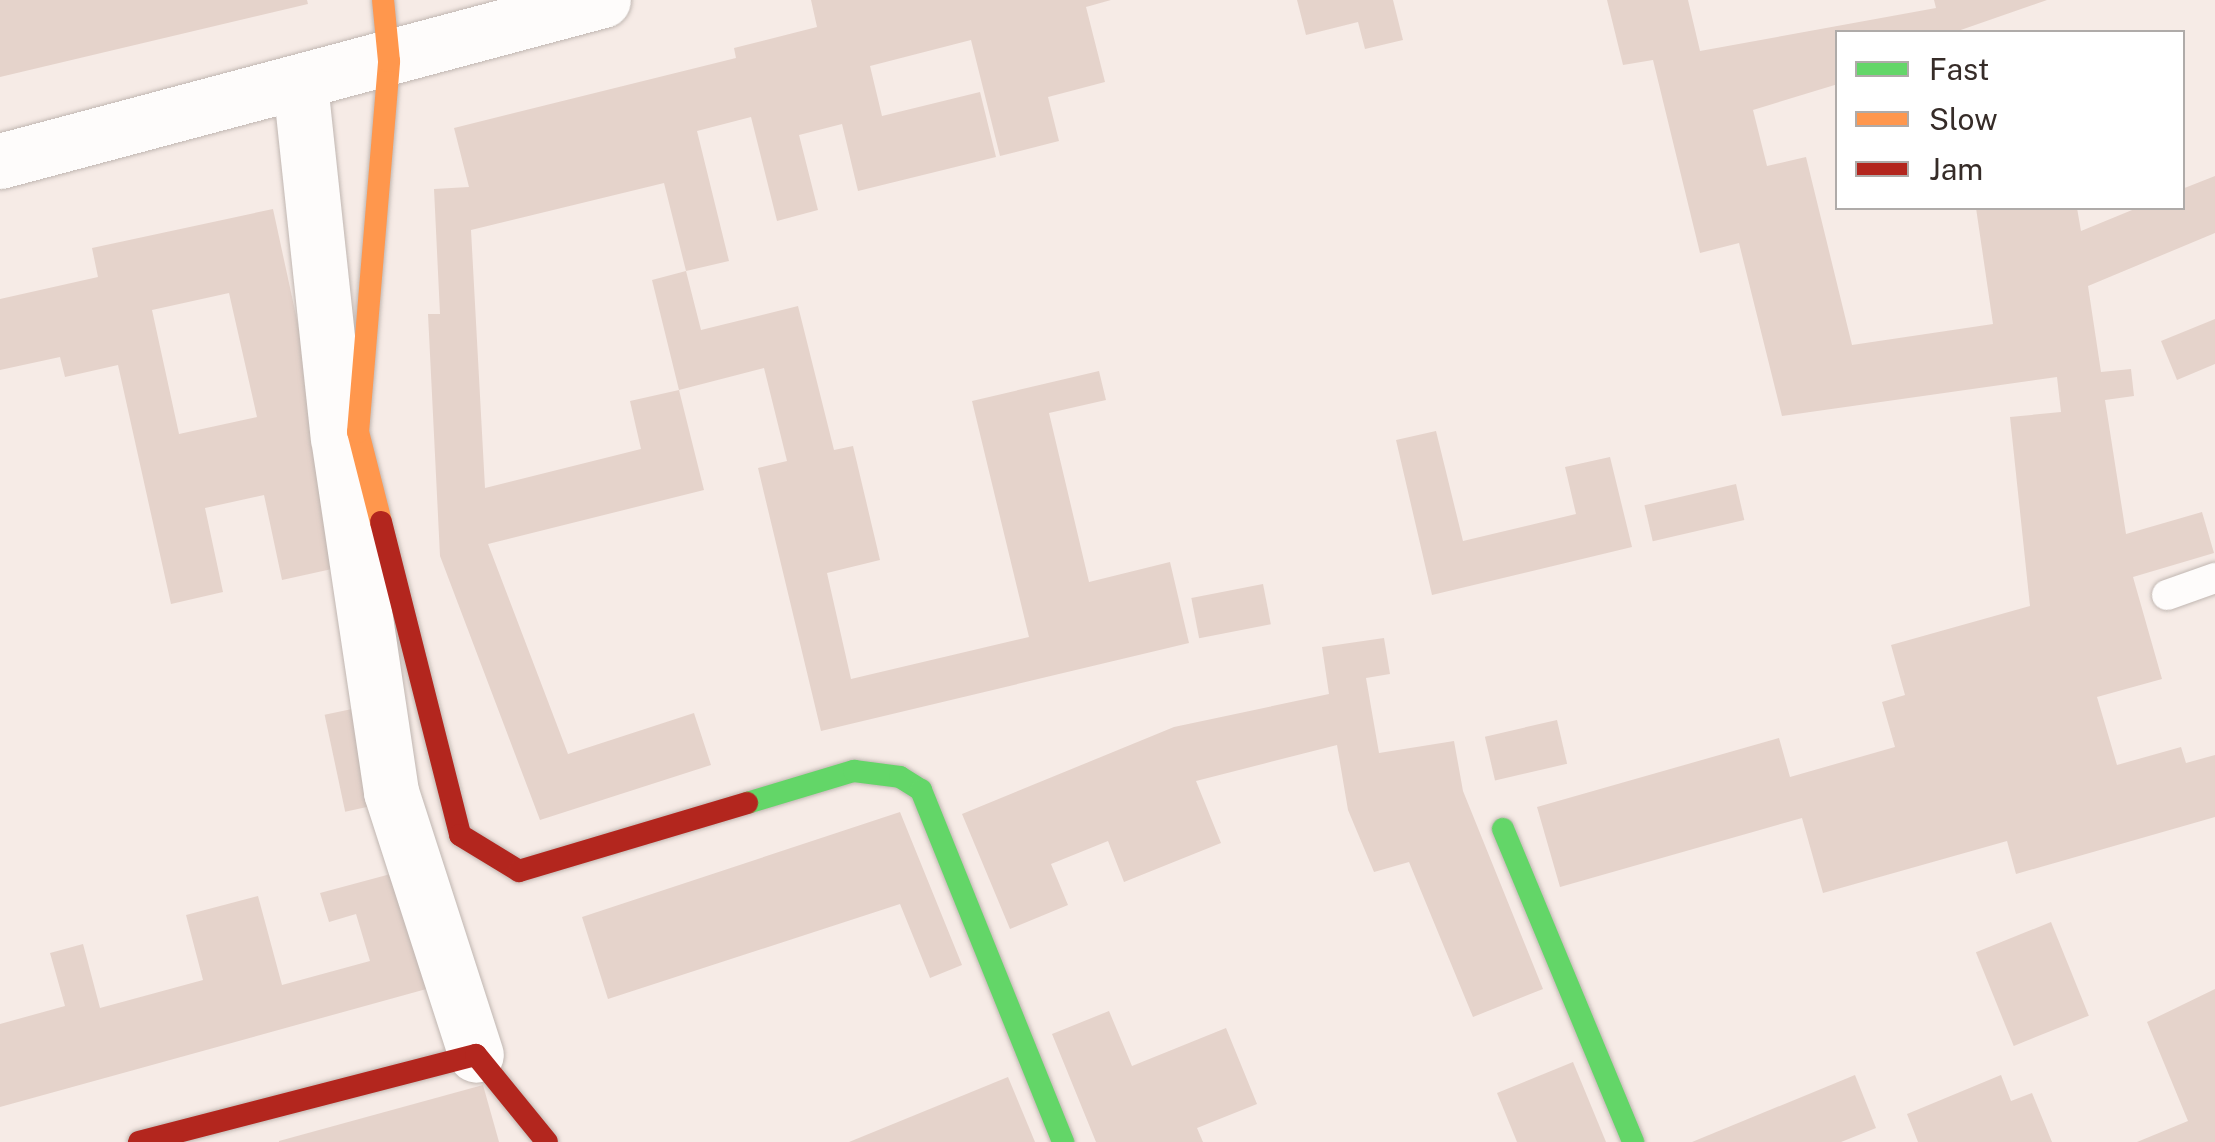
<!DOCTYPE html>
<style>
body{margin:0}
#map{position:relative;width:2215px;height:1142px;overflow:hidden;background:#f6ebe6;font-family:"Public Sans",sans-serif}
div>[style]{position:absolute}
[style*='--x']{left:calc(var(--x)*1px);top:calc(var(--y)*1px);width:calc(var(--w)*1px);rotate:calc(var(--a)*1deg)}
.building>*{inset:0;background:#e5d3cb;transform-origin:0 0}
.roads{filter:drop-shadow(0 0 2px #c0b6b1) drop-shadow(0 0 2px #c0b6b1)}
.lane>*{height:30px;margin:-15px;padding:0 15px;transform-origin:15px;border-radius:15px;background:#fefcfb}
.street>*{height:55px;margin:-27.5px;padding:0 27.5px;transform-origin:27.5px;border-radius:27.5px;background:#fefcfb}
.fast>*{height:22px;margin:-11px;padding:0 11px;transform-origin:11px;border-radius:11px;background:#63d668}
.slow>*{height:22px;margin:-11px;padding:0 11px;transform-origin:11px;border-radius:11px;background:#ff974d}
.jam>*{height:22px;margin:-11px;padding:0 11px;transform-origin:11px;border-radius:11px;background:#b3261e}
span{translate:-50% -50%;white-space:nowrap;text-align:center;line-height:1.15;-webkit-text-stroke:10px #fff;paint-order:stroke}
.legend{position:absolute;left:1835px;top:30px;width:350px;height:180px;box-sizing:border-box;background:#fff;border:2px solid #afaba9;margin:0;padding:12px 18px;list-style:none;font-size:30px;color:#362c28}
.legend li{display:flex;align-items:center;gap:20px;height:50px}
.legend b{width:50px;border:2px solid #afaba9}
</style>
<div id="map">
<div class="building">
<i style="clip-path:polygon(0 0,307px 0,308px 4px,0 77px)"></i>
<i style="clip-path:polygon(811px 0,1111px 0,1086px 7px,1105px 82px,1048px 97px,1059px 141px,1000px 156px,971px 40px,870px 66px,882px 116px,980px 92px,996px 157px,858px 191px,842px 124px,799px 135px,818px 210px,777px 221px,751px 117px,697px 131px,729px 261px,686px 271px,664px 183px,471px 230px,485px 488px,641px 449px,630px 401px,679px 390px,704px 490px,488px 544px,568px 754px,694px 713px,711px 765px,540px 820px,440px 556px,428px 314px,440px 314px,434px 189px,469px 187px,454px 128px,736px 58px,734px 48px,817px 27px)"></i>
<i style="clip-path:polygon(1297px 0,1393px 0,1403px 40px,1365px 49px,1358px 22px,1306px 35px)"></i>
<i style="clip-path:polygon(1607px 0,1688px 0,1700px 51px,1936px 8px,1934px 0,2047px 0,1955px 32px,1838px 32px,1838px 84px,1753px 110px,1767px 166px,1806px 157px,1852px 345px,1993px 324px,1976px 208px,2077px 208px,2081px 231px,2137px 208px,2182px 208px,2182px 189px,2215px 176px,2215px 233px,2088px 286px,2101px 372px,2131px 369px,2134px 396px,2105px 400px,2126px 534px,2202px 512px,2214px 553px,2133px 577px,2162px 679px,2097px 697px,2117px 765px,2181px 747px,2186px 763px,2215px 755px,2215px 817px,2016px 874px,2007px 841px,1823px 893px,1802px 818px,1560px 887px,1537px 807px,1779px 738px,1790px 777px,1895px 747px,1882px 702px,1905px 695px,1891px 645px,2030px 606px,2010px 417px,2061px 412px,2057px 377px,1782px 416px,1739px 243px,1700px 253px,1653px 60px,1623px 65px)"></i>
<i style="clip-path:polygon(evenodd,273px 209px,350px 565px,282px 580px,264px 495px,205px 508px,223px 592px,171px 604px,118px 365px,65px 377px,60px 357px,0 370px,0 299px,98px 277px,92px 248px,273px 209px,229px 293px,257px 417px,179px 434px,152px 310px,229px 293px)"></i>
<i style="clip-path:polygon(686px 271px,701px 330px,798px 306px,834px 450px,853px 446px,880px 560px,827px 573px,851px 679px,1029px 637px,972px 401px,1099px 371px,1106px 400px,1049px 413px,1089px 582px,1170px 562px,1189px 643px,821px 731px,758px 468px,787px 461px,764px 368px,679px 390px,652px 280px)"></i>
<i style="clip-path:polygon(2215px 319px,2215px 364px,2177px 380px,2161px 341px)"></i>
<i style="clip-path:polygon(1436px 431px,1463px 541px,1576px 514px,1565px 467px,1610px 457px,1632px 547px,1432px 595px,1396px 440px)"></i>
<i style="left:1736px;top:484px;width:37px;height:94px;rotate:77deg"></i>
<i style="left:1263px;top:584px;width:41px;height:73px;rotate:79deg"></i>
<i style="clip-path:polygon(1384px 638px,1390px 674px,1366px 678px,1379px 753px,1454px 741px,1463px 791px,1543px 989px,1473px 1017px,1409px 862px,1374px 872px,1348px 810px,1337px 745px,1196px 781px,1221px 843px,1124px 882px,1108px 841px,1051px 864px,1068px 905px,1010px 929px,962px 814px,1174px 727px,1329px 694px,1322px 647px)"></i>
<i style="left:352px;top:709px;width:99px;height:28px;rotate:78deg"></i>
<i style="left:1557px;top:720px;width:45px;height:74px;rotate:77deg"></i>
<i style="clip-path:polygon(900px 812px,962px 965px,930px 978px,900px 904px,608px 999px,582px 917px)"></i>
<i style="clip-path:polygon(398px 872px,430px 988px,0 1107px,0 1024px,65px 1006px,50px 953px,83px 944px,100px 1008px,203px 980px,186px 915px,258px 896px,282px 985px,370px 961px,356px 914px,329px 922px,320px 893px)"></i>
<i style="left:2051px;top:922px;width:101px;height:81px;rotate:68deg"></i>
<i style="clip-path:polygon(2215px 989px,2215px 1142px,2137px 1142px,2188px 1121px,2147px 1022px)"></i>
<i style="clip-path:polygon(1109px 1011px,1132px 1066px,1226px 1028px,1257px 1104px,1197px 1128px,1203px 1142px,1096px 1142px,1052px 1034px)"></i>
<i style="clip-path:polygon(1573px 1062px,1606px 1142px,1517px 1142px,1497px 1093px)"></i>
<i style="clip-path:polygon(1855px 1075px,1876px 1128px,1841px 1142px,1692px 1142px)"></i>
<i style="clip-path:polygon(2001px 1075px,2011px 1101px,2032px 1093px,2052px 1142px,1918px 1142px,1907px 1114px)"></i>
<i style="clip-path:polygon(1008px 1077px,1035px 1142px,849px 1142px)"></i>
<i style="clip-path:polygon(483px 1085px,499px 1142px,279px 1142px,279px 1141px)"></i>
</div>
<div class="roads">
<div class="lane">
<i style="--x:2167;--y:595;--w:51;--a:-19.5"></i>
</div>
<div class="street">
<i style="--x:300;--y:84;--w:355;--a:83.9"></i>
<i style="--x:338;--y:437;--w:359;--a:81.5"></i>
<i style="--x:391;--y:792;--w:276;--a:72.1"></i>
<i style="--x:0;--y:161;--w:624;--a:-14.95"></i>
</div>
<div class="fast">
<i style="--x:747;--y:803;--w:112;--a:-16.7"></i>
<i style="--x:854;--y:771;--w:46;--a:7.4"></i>
<i style="--x:900;--y:777;--w:25;--a:32"></i>
<i style="--x:921;--y:790;--w:380;--a:68"></i>
<i style="--x:1503;--y:829;--w:339;--a:67.4"></i>
</div>
<div class="slow">
<i style="--x:381;--y:522;--w:93;--a:-104.3"></i>
<i style="--x:358;--y:432;--w:372;--a:-85.2"></i>
<i style="--x:389;--y:61;--w:61;--a:-95.6"></i>
</div>
<div class="jam">
<i style="--x:381;--y:522;--w:323;--a:75.8"></i>
<i style="--x:460;--y:835;--w:69;--a:31.4"></i>
<i style="--x:519;--y:871;--w:238;--a:-16.6"></i>
<i style="--x:139;--y:1142;--w:348;--a:-14.5"></i>
<i style="--x:476;--y:1055;--w:112;--a:50.8"></i>
</div>
</div>
<ul class="legend">
<li><b style="height:12px;background:#63d668"></b>Fast</li>
<li><b style="height:12px;background:#ff974d"></b>Slow</li>
<li><b style="height:12px;background:#b3261e"></b>Jam</li>
</ul>
</div>
